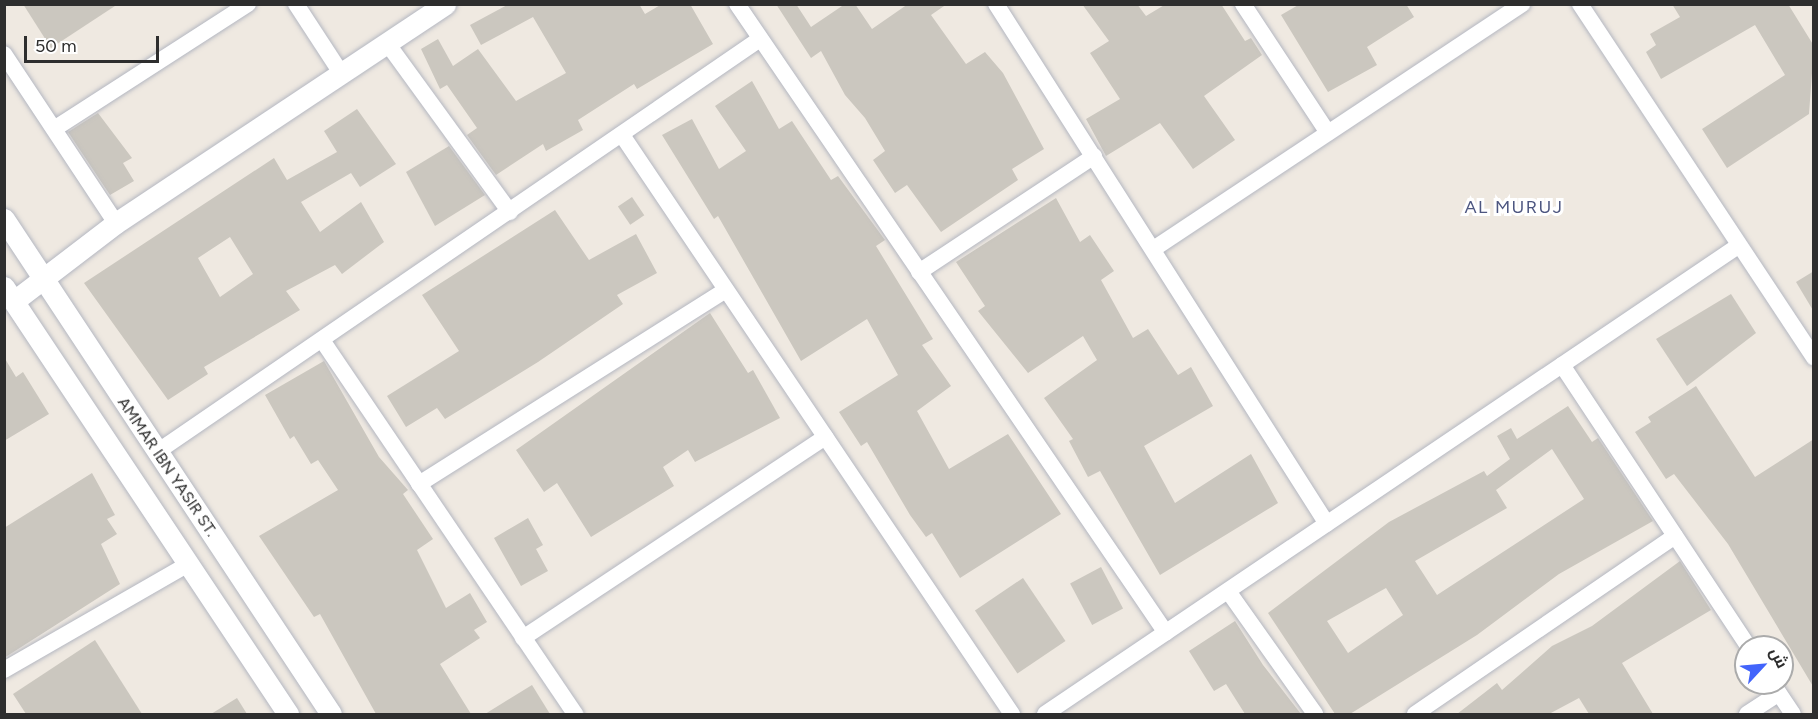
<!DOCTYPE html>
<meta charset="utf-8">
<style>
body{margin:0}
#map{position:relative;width:1818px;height:719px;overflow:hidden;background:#efe9e1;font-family:Figtree,Cairo,sans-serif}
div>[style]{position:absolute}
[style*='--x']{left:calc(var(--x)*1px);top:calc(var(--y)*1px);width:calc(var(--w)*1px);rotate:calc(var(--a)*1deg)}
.building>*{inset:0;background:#cbc7bf;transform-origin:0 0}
.roads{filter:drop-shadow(0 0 2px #b4b7c1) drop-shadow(0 0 2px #b4b7c1)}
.minor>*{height:16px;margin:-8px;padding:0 8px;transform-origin:8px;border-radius:8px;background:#fff}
.tertiary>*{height:21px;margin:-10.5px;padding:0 10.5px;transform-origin:10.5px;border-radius:10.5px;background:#fff}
span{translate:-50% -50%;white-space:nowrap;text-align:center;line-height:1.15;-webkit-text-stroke:6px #fff;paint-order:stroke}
.street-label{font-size:16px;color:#2e2e2e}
.neighbourhood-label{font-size:18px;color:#4d5680;letter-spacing:1.5px}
.frame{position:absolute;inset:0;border:6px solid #2e2e2e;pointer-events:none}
.north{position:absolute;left:1734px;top:635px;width:60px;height:60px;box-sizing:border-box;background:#fff;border:2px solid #ababab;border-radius:50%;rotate:64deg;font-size:16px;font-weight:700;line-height:24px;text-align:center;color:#2e2e2e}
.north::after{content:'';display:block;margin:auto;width:21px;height:27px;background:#4264fb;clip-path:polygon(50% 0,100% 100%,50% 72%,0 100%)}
.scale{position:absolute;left:24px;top:36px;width:135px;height:27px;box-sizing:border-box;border:3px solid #2e2e2e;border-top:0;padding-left:8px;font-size:18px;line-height:21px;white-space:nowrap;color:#2e2e2e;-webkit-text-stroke:4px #fff;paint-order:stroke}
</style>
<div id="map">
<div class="building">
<i style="clip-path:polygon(23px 4px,118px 4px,51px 48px)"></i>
<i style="clip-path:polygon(509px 4px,639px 4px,645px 14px,662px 4px,690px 4px,713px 44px,637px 89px,634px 84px,578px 120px,583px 130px,546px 151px,543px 144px,496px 175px,467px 135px,477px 128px,447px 85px,440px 89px,421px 49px,438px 39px,453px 66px,478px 49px,516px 101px,566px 73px,533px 17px,481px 45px,470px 25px)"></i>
<i style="clip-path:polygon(776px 4px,796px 4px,811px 27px,845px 4px,855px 4px,872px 29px,908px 4px,947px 4px,931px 15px,966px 64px,985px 52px,1003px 73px,1044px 149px,1012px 169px,1018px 180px,941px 232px,907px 185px,895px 193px,873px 160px,885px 151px,865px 118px,845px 95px,821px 51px,811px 58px)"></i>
<i style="clip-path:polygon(1082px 4px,1137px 4px,1146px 16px,1166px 4px,1221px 4px,1245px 41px,1251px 38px,1262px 55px,1204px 96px,1235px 140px,1193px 169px,1160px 123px,1106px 156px,1086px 119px,1120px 99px,1090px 53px,1109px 41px)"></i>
<i style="clip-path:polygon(1300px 4px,1406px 4px,1414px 17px,1367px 47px,1377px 65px,1328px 92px,1281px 15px)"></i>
<i style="clip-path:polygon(1672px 4px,1788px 4px,1814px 46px,1809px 114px,1727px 168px,1702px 129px,1785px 75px,1755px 25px,1661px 79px,1646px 52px,1656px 45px,1650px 34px,1680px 17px)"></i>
<i style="clip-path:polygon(752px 81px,779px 129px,792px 121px,831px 180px,838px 176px,885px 240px,876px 246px,933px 339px,922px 345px,951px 386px,917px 411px,949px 469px,1008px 434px,1061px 514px,960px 578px,932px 533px,926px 537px,910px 515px,867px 442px,861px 446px,839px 412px,898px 375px,867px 319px,801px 361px,718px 216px,714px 219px,662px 135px,692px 119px,719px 169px,746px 151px,715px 106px)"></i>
<i style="clip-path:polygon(evenodd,357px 109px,396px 164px,360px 187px,351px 173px,301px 202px,320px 232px,361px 202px,384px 242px,342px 274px,335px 265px,286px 291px,300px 310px,204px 367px,208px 374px,168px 400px,84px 283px,274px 158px,287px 180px,337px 152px,324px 131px,357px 109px,230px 237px,253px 274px,220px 297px,198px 258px,230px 237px)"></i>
<i style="clip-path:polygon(98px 113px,132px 158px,123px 163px,134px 181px,110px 195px,68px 132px)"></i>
<i style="clip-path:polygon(449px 146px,485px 195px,435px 226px,406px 172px)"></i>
<i style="left:632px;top:197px;width:22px;height:17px;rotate:56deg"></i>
<i style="clip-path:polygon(1056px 198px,1080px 242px,1090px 235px,1114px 271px,1101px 280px,1133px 338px,1148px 329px,1178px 375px,1191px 367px,1213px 406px,1144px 446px,1175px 503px,1251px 454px,1278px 503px,1160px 575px,1100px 471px,1088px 477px,1069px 441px,1073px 439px,1044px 398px,1097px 360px,1083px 336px,1028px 373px,978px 311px,985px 306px,956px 262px)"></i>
<i style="clip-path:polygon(555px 210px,589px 260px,636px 234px,657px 273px,617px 295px,623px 304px,538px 362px,445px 419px,437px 408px,406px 427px,387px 396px,459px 351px,422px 295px)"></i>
<i style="clip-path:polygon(1814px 271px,1814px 312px,1796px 282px)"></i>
<i style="clip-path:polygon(1731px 294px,1756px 333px,1687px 386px,1656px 339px)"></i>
<i style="clip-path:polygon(710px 313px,748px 373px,753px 370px,780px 418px,695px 462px,688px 450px,663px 467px,674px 486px,591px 537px,557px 483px,544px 492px,516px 450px)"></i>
<i style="clip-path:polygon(4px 357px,16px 377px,23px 372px,49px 414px,4px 441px)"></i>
<i style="clip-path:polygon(324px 361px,379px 457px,408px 490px,403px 494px,433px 539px,417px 550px,446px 608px,470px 593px,487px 622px,474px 630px,480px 638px,440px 664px,471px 714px,376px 714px,320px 614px,314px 617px,259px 536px,338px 490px,318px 460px,311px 464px,294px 436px,290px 439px,265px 395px)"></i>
<i style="clip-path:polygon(1696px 386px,1755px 477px,1814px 439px,1814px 688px,1728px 544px,1674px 474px,1666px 479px,1635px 432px,1651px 422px,1648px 417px)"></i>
<i style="clip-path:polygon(evenodd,1568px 406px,1592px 442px,1598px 438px,1653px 521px,1559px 574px,1477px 635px,1350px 714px,1335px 714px,1268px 613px,1389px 522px,1484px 471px,1487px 476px,1510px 459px,1497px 436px,1511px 428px,1517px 439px,1568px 406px,1552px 449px,1584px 499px,1437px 595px,1415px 561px,1507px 508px,1496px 490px,1552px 449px,1568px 406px,1386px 588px,1403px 615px,1348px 653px,1327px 621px,1386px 588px)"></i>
<i style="clip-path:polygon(92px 473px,115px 515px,107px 519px,117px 534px,101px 544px,120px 584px,4px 658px,4px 528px)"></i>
<i style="clip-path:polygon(528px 518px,543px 545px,536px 549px,548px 571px,521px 586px,494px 538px)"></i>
<i style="clip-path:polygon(1680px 561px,1711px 610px,1622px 663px,1653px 714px,1589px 714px,1579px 698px,1549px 714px,1457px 714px,1497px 683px,1502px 690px,1552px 646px,1592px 626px)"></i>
<i style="left:1101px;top:567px;width:47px;height:35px;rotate:62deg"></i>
<i style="left:1023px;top:578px;width:76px;height:58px;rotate:56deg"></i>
<i style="clip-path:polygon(1235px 621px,1263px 665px,1301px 714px,1245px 714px,1226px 684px,1214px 691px,1189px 651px)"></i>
<i style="clip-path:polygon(95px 640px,142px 714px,26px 714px,13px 694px)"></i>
<i style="clip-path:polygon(532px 685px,550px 714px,485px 714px)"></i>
<i style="clip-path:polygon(237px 698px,247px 714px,211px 714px)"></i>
</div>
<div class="roads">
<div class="minor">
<i style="--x:296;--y:4;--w:82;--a:56.9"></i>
<i style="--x:737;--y:4;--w:761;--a:55.7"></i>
<i style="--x:996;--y:4;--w:616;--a:57.52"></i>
<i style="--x:1243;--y:4;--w:154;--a:56.6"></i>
<i style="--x:1580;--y:4;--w:424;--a:56.5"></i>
<i style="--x:387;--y:43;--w:209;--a:54"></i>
<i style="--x:4;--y:54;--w:203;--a:56.5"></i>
<i style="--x:54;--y:129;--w:231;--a:-32.8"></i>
<i style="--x:622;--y:135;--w:698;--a:56.04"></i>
<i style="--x:1155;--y:248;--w:441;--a:-33.6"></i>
<i style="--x:919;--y:272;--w:210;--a:-33.5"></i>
<i style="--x:322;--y:340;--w:452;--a:55.9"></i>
<i style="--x:1562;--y:365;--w:338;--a:56.5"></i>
<i style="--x:157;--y:452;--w:731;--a:-34.41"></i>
<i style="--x:419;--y:484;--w:363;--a:-32.3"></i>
<i style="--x:1228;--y:591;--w:151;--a:54.7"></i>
<i style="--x:523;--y:638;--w:363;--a:-33.6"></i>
<i style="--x:4;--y:670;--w:212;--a:-29.9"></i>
<i style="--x:1772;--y:683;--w:37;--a:56"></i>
<i style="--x:1045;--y:714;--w:836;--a:-34.03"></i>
<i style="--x:1415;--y:714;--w:315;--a:-34.4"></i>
<i style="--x:1747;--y:714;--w:38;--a:-33"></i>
</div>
<div class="tertiary">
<i style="--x:4;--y:219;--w:593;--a:56.55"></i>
<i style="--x:4;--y:287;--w:513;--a:56.37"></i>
<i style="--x:14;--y:301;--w:128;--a:-37.4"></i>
<i style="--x:116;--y:223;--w:395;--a:-33.6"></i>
</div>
</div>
<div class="street-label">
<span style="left:167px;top:467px;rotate:56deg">AMMAR IBN YASIR ST.</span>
</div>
<div class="neighbourhood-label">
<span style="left:1514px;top:207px">AL MURUJ</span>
</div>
<div class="frame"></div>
<div class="north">ش</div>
<div class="scale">50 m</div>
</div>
